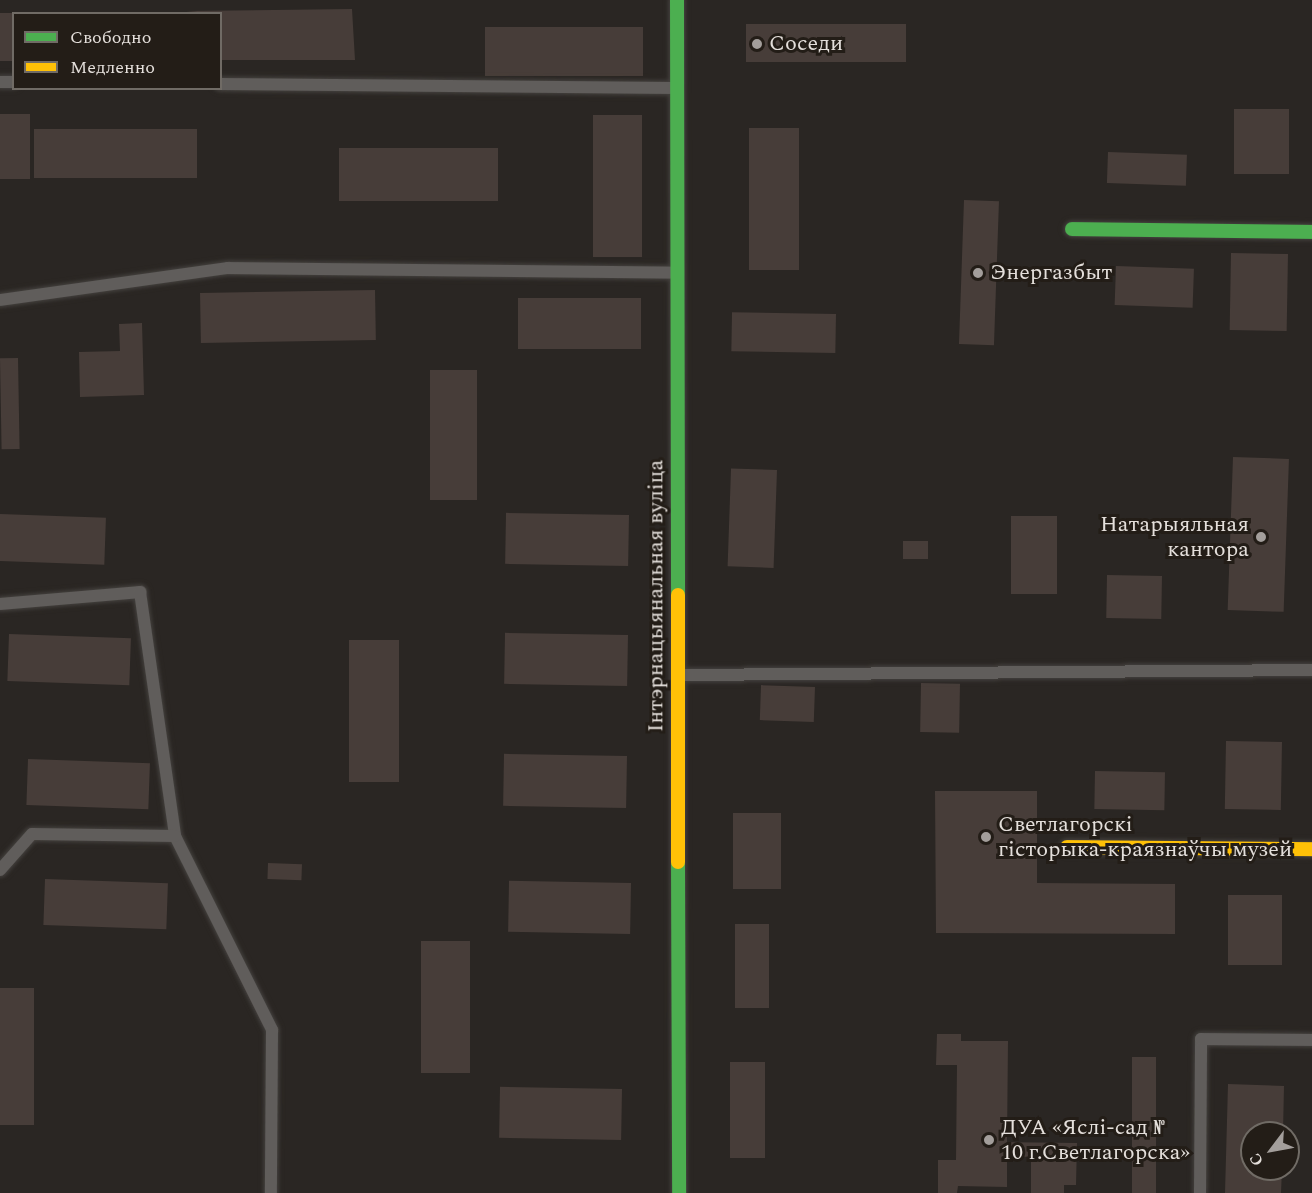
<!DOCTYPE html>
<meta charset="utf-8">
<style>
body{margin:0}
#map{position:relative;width:1312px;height:1193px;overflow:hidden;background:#2a2623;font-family:Spectral,serif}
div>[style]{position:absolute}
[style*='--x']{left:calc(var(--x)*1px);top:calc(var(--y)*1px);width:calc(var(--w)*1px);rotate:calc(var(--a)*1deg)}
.building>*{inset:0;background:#473d39;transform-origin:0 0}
.roads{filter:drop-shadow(0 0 2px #44413e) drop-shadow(0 0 2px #44413e)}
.lane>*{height:12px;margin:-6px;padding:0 6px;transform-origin:6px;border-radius:6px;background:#605d5b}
.fast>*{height:14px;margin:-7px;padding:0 7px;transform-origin:7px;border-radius:7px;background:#4caf50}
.slow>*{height:14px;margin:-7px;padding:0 7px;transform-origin:7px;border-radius:7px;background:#ffc107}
.dots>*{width:16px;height:16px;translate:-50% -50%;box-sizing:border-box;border:3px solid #231d17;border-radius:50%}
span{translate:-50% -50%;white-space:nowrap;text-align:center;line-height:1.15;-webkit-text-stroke:6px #231d17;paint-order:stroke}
.poi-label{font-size:22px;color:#e4dfdb}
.left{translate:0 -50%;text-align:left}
.right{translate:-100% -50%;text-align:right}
.street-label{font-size:22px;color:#e4dfdb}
.legend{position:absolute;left:12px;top:12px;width:210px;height:78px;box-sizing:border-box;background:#231d17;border:2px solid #706b65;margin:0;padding:8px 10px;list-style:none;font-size:18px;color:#e4dfdb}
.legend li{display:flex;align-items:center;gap:12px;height:30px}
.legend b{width:30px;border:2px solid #706b65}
.north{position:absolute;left:1240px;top:1121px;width:60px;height:60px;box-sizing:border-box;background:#231d17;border:2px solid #706b65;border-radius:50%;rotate:238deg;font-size:16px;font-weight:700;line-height:24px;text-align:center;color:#e4dfdb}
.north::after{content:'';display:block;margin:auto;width:21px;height:27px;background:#a39e9b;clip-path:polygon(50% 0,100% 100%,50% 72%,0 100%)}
</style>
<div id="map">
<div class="building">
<i style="clip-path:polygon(352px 9px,355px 60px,220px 60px,220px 14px,186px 11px)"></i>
<i style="left:0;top:13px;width:14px;height:48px"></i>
<i style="left:746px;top:24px;width:160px;height:38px"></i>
<i style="left:485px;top:27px;width:158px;height:49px"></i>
<i style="left:1234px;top:109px;width:55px;height:65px"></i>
<i style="left:0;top:114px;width:30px;height:65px"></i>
<i style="left:642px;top:115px;width:142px;height:49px;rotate:90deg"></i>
<i style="left:799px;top:128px;width:142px;height:50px;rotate:90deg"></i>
<i style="left:34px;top:129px;width:163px;height:49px"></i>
<i style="left:339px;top:148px;width:159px;height:53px"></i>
<i style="left:1108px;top:152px;width:79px;height:31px;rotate:2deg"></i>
<i style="left:964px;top:200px;width:35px;height:144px;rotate:2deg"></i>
<i style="left:1231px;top:253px;width:57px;height:77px;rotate:1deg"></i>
<i style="left:1116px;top:266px;width:78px;height:39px;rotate:2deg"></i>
<i style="left:375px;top:290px;width:50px;height:175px;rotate:89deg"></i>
<i style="left:518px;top:298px;width:123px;height:51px"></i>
<i style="left:836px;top:314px;width:39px;height:104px;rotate:91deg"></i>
<i style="clip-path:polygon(142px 323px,144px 395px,80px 397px,79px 352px,120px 351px,119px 324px)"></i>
<i style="left:18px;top:358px;width:91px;height:18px;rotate:89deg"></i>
<i style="left:430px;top:370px;width:47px;height:130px"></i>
<i style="left:1233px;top:457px;width:56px;height:153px;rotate:2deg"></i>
<i style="left:777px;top:470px;width:98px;height:46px;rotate:92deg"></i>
<i style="left:0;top:514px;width:106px;height:47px;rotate:2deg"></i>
<i style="left:629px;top:515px;width:51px;height:123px;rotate:91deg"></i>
<i style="left:1011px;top:516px;width:46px;height:78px"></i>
<i style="left:928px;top:541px;width:18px;height:25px;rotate:90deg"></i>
<i style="left:1107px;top:575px;width:55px;height:43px;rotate:1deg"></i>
<i style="left:9px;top:634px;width:122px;height:47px;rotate:2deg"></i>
<i style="left:628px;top:635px;width:51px;height:123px;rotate:91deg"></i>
<i style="left:399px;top:640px;width:142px;height:50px;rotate:90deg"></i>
<i style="left:921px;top:683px;width:39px;height:49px;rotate:1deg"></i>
<i style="left:815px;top:687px;width:35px;height:54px;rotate:92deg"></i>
<i style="left:1226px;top:741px;width:56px;height:68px;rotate:1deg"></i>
<i style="left:627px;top:756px;width:52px;height:123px;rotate:91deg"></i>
<i style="left:28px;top:759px;width:122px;height:46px;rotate:2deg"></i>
<i style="left:1095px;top:771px;width:70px;height:38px;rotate:1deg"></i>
<i style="clip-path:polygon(935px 791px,1037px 791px,1037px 883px,1175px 884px,1175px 934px,936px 933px)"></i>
<i style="left:733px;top:813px;width:48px;height:76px"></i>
<i style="left:268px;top:863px;width:34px;height:16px;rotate:2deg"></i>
<i style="left:45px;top:879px;width:123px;height:46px;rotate:2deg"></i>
<i style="left:631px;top:883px;width:51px;height:122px;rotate:91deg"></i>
<i style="left:1228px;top:895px;width:54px;height:70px"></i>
<i style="left:735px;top:924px;width:34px;height:84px"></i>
<i style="left:470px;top:941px;width:132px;height:49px;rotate:90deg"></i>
<i style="left:0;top:988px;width:34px;height:137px"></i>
<i style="clip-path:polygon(937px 1034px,961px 1034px,961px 1041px,1008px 1041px,1007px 1142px,1077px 1143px,1076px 1185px,1064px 1185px,1064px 1193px,1031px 1193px,1031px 1157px,1007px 1156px,1007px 1187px,958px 1186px,957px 1193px,938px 1193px,938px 1160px,956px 1160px,957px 1065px,936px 1065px)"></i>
<i style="left:1132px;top:1057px;width:24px;height:136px"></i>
<i style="left:730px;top:1062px;width:35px;height:96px"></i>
<i style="clip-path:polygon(1228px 1084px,1284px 1086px,1283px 1133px,1252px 1133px,1252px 1169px,1282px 1169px,1281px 1193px,1225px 1193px)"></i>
<i style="left:622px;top:1089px;width:51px;height:122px;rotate:91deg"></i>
</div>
<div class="roads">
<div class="lane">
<i style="--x:0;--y:82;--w:14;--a:0"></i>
<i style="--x:220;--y:84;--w:455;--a:0.5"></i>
<i style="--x:0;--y:300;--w:230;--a:-8"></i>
<i style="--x:228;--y:268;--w:450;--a:0.6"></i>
<i style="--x:0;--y:604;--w:141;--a:-4.9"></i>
<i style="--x:140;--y:592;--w:246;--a:81.8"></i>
<i style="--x:175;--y:836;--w:217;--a:63.4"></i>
<i style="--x:272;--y:1030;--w:163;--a:90.4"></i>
<i style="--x:680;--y:675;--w:632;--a:-0.45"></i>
<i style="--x:0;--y:870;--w:48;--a:-48.4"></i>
<i style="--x:32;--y:834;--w:143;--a:0.8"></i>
<i style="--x:1200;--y:1193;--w:154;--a:-89.6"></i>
<i style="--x:1201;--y:1039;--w:111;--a:0.5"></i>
</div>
<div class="fast">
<i style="--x:677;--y:0;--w:595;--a:89.9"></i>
<i style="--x:1072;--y:229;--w:240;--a:0.7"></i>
<i style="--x:678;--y:862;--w:331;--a:89.8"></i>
</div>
<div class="slow">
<i style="--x:678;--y:595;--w:267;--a:90"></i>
<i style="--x:1067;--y:847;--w:245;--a:0.5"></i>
</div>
</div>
<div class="dots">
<i style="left:757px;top:44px;background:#a39e9b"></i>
<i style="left:978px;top:273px;background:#a39e9b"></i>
<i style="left:1261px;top:537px;background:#a39e9b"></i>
<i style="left:986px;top:837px;background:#a39e9b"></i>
<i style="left:989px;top:1140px;background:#a39e9b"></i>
</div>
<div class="poi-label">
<span class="left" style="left:769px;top:44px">Соседи</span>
<span class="left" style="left:990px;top:273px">Энергазбыт</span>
<span class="right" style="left:1249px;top:537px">Натарыяльная<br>кантора</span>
<span class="left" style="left:998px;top:837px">Светлагорскі<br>гісторыка-краязнаўчы музей</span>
<span class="left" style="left:1001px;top:1140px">ДУА «Яслі-сад №<br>10 г.Светлагорска»</span>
</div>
<div class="street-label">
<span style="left:656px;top:596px;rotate:-90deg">Інтэрнацыянальная вуліца</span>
</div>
<ul class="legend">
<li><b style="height:8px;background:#4caf50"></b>Свободно</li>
<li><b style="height:8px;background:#ffc107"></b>Медленно</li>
</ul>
<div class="north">С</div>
</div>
